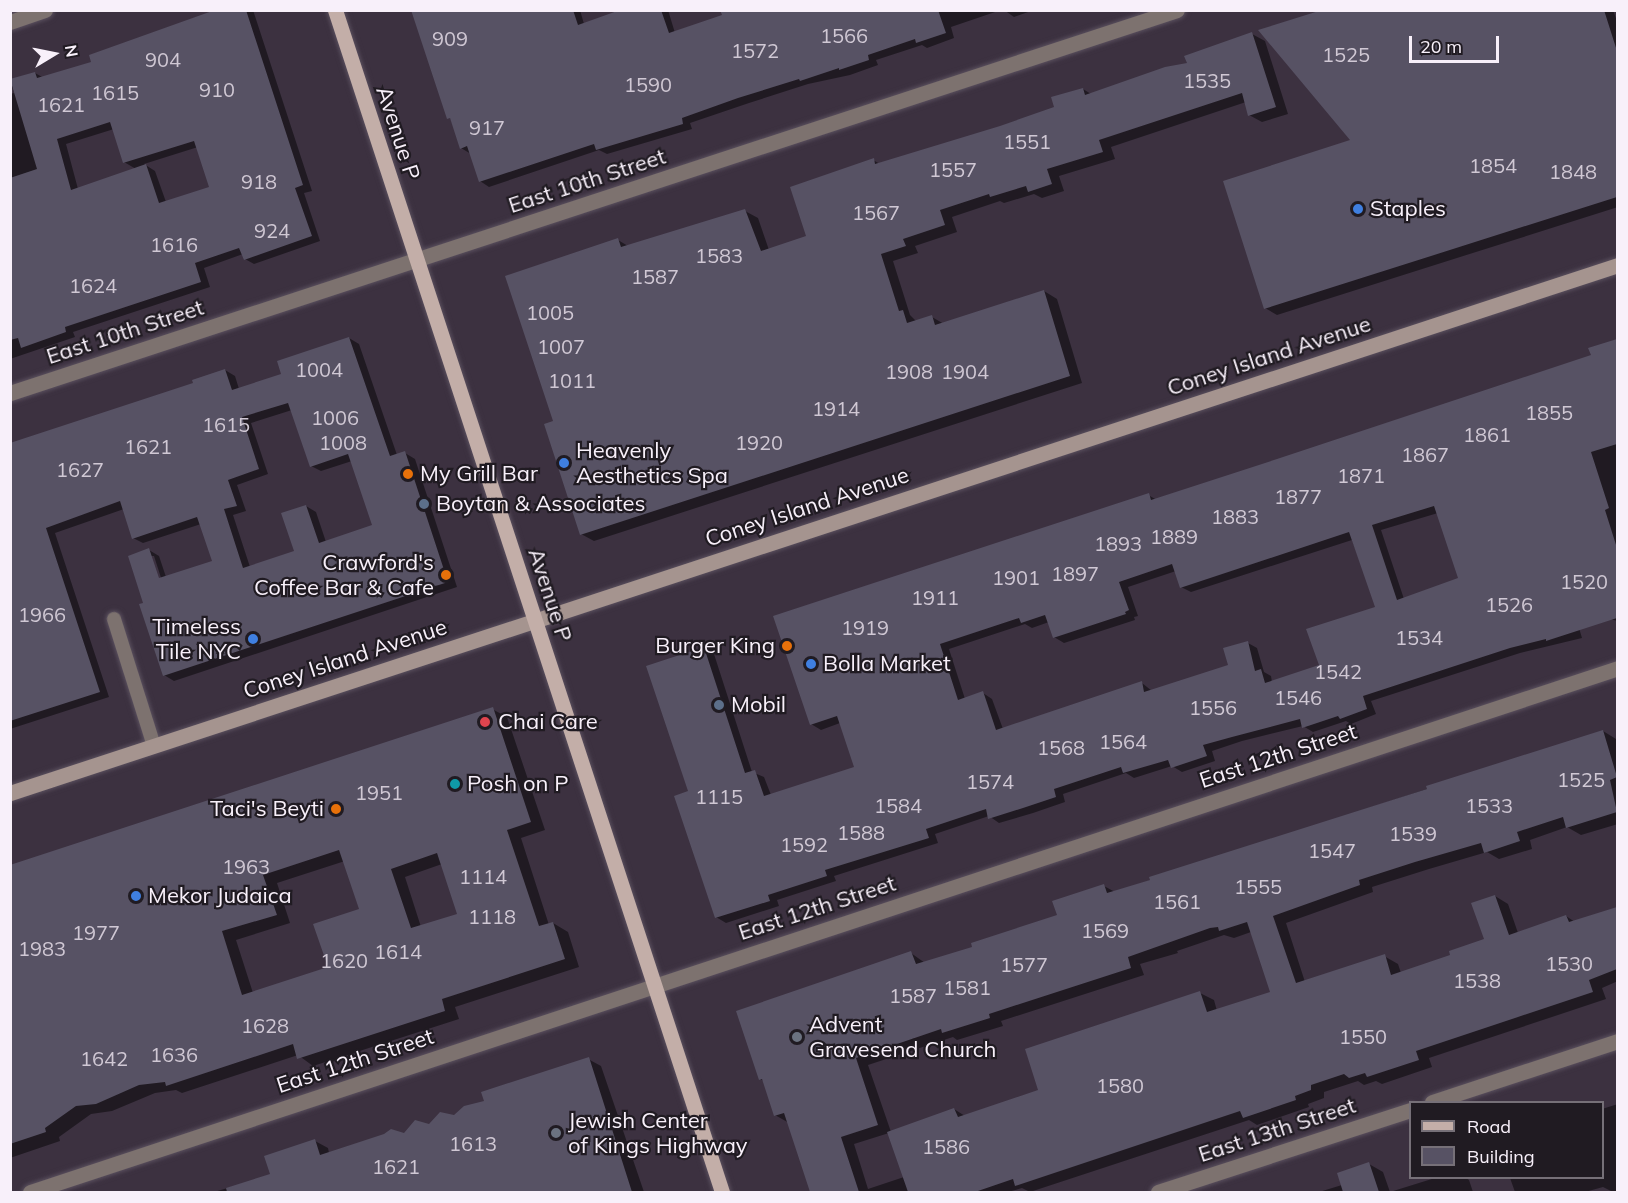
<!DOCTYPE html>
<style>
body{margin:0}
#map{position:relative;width:1628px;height:1203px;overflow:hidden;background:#3c3140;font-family:Mulish,sans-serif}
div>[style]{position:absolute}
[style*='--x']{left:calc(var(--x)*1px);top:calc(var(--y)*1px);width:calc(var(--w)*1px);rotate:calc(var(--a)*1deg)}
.shadow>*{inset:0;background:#0007}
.building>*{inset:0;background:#575264}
.roads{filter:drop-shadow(0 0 2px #5a505e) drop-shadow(0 0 2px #5a505e)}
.service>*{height:14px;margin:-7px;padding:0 7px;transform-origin:7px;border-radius:7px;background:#7d726f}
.minor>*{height:15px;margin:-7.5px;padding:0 7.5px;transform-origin:7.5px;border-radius:7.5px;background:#7d726f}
.secondary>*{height:15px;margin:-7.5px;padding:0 7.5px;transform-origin:7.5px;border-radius:7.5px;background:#a5948f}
.primary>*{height:15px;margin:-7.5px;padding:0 7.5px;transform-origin:7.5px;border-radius:7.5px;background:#c3aea8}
.dots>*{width:16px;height:16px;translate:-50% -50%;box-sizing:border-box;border:3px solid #201b22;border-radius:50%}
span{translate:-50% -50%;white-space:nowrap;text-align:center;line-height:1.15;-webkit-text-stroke:4.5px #201b22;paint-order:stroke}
.number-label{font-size:20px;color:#d0c8d4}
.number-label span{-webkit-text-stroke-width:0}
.street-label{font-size:22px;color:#f8f0fa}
.poi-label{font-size:22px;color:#f8f0fa}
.left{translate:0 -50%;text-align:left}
.right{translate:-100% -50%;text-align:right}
.frame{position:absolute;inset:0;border:12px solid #f8f0fa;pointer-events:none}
.legend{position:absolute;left:1409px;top:1101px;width:195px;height:78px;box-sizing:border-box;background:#201b22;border:2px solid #767078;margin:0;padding:8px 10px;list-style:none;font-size:18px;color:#f8f0fa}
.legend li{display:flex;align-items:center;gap:12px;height:30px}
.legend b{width:30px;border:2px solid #767078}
.north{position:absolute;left:24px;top:24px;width:60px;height:60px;-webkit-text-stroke:4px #201b22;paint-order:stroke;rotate:80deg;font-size:16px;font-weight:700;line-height:24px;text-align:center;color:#f8f0fa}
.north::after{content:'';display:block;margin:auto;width:21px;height:27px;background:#f8f0fa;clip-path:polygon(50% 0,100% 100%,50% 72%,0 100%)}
.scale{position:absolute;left:1409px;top:36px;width:90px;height:27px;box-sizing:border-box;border:3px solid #f8f0fa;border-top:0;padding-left:8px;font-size:18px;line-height:21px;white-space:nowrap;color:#f8f0fa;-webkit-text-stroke:4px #201b22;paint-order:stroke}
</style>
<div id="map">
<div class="shadow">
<i style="clip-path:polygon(evenodd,220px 10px,253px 10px,312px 191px,304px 193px,320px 241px,254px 264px,245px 259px,243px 254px,204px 268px,210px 287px,73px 332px,75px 337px,10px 359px,10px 94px,14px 93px,10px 81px,35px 73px,44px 78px,93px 63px,220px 10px,114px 129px,124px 162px,136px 169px,78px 189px,66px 144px,114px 129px,220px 10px,198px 147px,211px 188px,166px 202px,155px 171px,144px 164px,198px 147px)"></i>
<i style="clip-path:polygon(412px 10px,580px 10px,584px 24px,625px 10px,668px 10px,675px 33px,723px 16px,722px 10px,1001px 10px,951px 27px,954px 38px,927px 48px,922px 45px,876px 60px,878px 65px,850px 75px,808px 84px,749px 103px,690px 123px,692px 129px,607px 154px,599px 150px,489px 187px,480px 181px,471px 154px,461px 148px)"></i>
<i style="clip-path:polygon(1004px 10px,1010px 12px,1034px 10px,1014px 17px)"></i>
<i style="clip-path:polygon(1325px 10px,1613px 10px,1618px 24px,1618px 207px,1277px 315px,1265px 308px,1352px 141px)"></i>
<i style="clip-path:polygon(1252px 34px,1265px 41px,1288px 114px,1262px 122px,1249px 115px,1246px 102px,1111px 147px,1115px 159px,1059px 176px,1064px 191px,1042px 198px,1034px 194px,1004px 203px,1000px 201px,952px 217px,957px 232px,915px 246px,918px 253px,893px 261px,910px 315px,917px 322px,932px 317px,944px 324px,1044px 291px,1057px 299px,1082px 383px,594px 541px,581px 534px,555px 422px,618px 240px,628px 246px,745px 211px,758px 218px,769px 250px,808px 237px,873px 160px,880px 164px,1000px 127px,1056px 108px,1083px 89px,1091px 94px,1189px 65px)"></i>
<i style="clip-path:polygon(evenodd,349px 338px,359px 344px,397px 455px,405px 453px,415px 459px,457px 587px,174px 681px,164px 675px,145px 604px,149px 550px,159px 556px,166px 577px,213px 562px,201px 524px,143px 543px,133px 538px,124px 509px,55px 533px,109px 697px,10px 729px,10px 445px,195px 384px,225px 370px,235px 376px,239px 389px,283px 375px,349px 338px,292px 410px,311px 466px,321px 471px,352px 461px,374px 526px,326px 542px,316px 512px,306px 506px,296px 552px,250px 567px,233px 515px,246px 511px,237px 485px,268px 474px,251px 423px,292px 410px,349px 338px,150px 556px,154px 556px,163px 584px,160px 585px,150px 556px)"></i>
<i style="clip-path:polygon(evenodd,1618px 340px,1618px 621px,1574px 611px,1582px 638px,1520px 653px,1371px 701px,1376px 714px,1351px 724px,1346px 721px,1313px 732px,1303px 726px,1242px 741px,1212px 751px,1215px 761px,1182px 772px,1172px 766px,1134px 778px,1126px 773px,1063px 794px,1065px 802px,1033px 813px,999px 823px,989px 816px,935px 834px,938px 843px,834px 876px,836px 881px,777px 900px,779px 906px,726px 923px,716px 917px,690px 792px,704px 648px,714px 654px,752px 772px,764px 777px,771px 795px,856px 768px,840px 723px,821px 730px,811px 724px,1148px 495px,1157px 500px,1592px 356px,1590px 349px,1618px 340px,1438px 513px,1460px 579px,1404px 599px,1381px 530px,1438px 513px,1618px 340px,1352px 540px,1377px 608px,1321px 666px,1272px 682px,1271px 676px,1264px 672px,1257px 648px,1248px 643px,1230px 666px,1152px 691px,1142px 683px,1003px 729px,992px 699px,983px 693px,965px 699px,949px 649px,1025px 624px,1032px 628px,1049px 622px,1054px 637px,1064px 643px,1135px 620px,1134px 617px,1138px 616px,1128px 587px,1176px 571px,1181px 587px,1191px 592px,1352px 540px)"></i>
<i style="clip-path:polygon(evenodd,492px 709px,507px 717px,545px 830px,521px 838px,549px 925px,553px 923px,568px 932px,579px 967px,455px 1007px,459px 1019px,313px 1066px,298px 1055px,182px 1093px,176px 1090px,155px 1093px,112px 1111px,91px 1114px,59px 1137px,60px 1141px,10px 1158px,10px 867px,492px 709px,345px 861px,361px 910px,330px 968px,253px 993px,236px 940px,290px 923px,277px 883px,345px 861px,492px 709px,442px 864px,459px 915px,421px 927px,405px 877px,442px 864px)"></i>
<i style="clip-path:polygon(evenodd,1603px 731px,1616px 739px,1618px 744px,1618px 824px,1581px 835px,1567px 827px,1530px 840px,1532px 849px,1499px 859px,1487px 852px,1429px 869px,1372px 887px,1373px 892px,1286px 923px,1305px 982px,1384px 956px,1398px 964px,1401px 973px,1452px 956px,1486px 940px,1495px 896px,1508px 904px,1518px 933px,1566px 916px,1575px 922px,1618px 908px,1618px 981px,1602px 988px,1606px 999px,1429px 1058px,1432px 1067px,1382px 1084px,1376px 1081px,1364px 1085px,1358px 1081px,1324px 1092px,1324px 1098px,1308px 1104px,1309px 1107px,1257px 1125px,1249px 1120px,1030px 1192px,1022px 1188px,1008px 1192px,812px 1192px,789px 1123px,775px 1115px,764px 1081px,760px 1079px,911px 953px,925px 963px,974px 948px,1059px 916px,1104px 886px,1115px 892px,1603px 731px,1251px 932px,1272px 993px,1217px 1011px,1214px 1000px,1200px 993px,1040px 1090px,965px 1116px,954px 1109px,891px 1132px,868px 1065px,953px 1037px,957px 1040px,1003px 1026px,1001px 1021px,1144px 975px,1140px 964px,1178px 953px,1177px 951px,1224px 935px,1234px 938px,1251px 932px,1603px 731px,889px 1133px,904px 1177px,868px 1189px,854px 1144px,889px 1133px)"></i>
<i style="clip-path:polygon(588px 1059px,601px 1066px,644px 1192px,520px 1192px,516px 1183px,489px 1186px,480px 1192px,214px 1192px,272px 1175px,315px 1141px,328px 1148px,329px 1153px,404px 1134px,454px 1117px)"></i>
<i style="clip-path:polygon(1618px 1104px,1618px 1192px,1613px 1192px,1603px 1187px,1585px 1192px,1515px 1192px,1510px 1178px,1602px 1178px,1602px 1109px)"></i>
<i style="clip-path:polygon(1369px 1164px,1383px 1172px,1390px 1192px,1435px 1178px,1466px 1178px,1469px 1180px,1473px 1192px,1319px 1192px,1342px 1185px)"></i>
</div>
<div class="building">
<i style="clip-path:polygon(evenodd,215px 10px,246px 10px,303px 185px,295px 188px,312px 236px,244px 260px,239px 248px,195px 263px,201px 282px,65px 327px,66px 332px,21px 348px,18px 338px,10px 340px,10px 178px,37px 169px,10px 79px,35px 72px,37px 78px,91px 62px,89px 55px,215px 10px,110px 122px,123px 163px,194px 141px,209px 187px,159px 203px,146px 164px,71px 190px,57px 139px,110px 122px)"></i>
<i style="clip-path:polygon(411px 10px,573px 10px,578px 25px,620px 10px,661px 10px,669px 33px,722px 15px,720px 10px,938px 10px,946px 33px,916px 43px,915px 39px,868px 55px,869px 60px,839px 70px,839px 68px,800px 81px,799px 79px,738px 98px,682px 118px,683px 124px,596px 150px,594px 144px,479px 182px,467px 146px,460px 149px,450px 118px,447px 119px)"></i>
<i style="clip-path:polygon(1322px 10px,1604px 10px,1617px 51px,1617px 197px,1264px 309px,1223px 181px,1350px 140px,1258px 30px)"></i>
<i style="clip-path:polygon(1252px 32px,1276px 107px,1248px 116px,1242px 93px,1099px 140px,1103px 152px,1047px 169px,1052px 184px,1028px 192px,1026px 186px,990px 197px,989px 194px,940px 210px,945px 225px,903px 239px,906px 246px,881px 254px,899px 311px,903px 310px,907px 323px,932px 315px,935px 325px,1044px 290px,1070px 376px,580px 535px,544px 424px,553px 421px,505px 276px,618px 238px,621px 247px,745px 209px,761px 251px,806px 236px,790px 187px,874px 158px,875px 164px,1000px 126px,1054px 107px,1051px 97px,1083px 88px,1085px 95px,1165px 67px,1187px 63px,1184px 56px)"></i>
<i style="clip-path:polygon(evenodd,349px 337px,390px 456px,405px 451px,448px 582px,163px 676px,139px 604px,143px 603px,128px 556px,149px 548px,159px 578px,212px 561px,197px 517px,132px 539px,120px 501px,46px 528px,100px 692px,10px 721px,10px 443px,193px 383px,192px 380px,225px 369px,232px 390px,281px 374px,277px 361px,349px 337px,288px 403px,310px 467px,348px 454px,372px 525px,319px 543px,306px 505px,281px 513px,294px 551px,243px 568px,224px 509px,237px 506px,228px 480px,259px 469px,242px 417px,288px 403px)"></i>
<i style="clip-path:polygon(evenodd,1617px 339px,1617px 444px,1591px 452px,1609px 508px,1605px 510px,1617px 548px,1617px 618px,1546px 641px,1546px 639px,1510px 648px,1363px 696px,1367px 709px,1340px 719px,1338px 716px,1302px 728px,1300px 719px,1232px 737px,1203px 745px,1207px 756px,1171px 768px,1168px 760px,1123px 773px,1121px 767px,1054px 789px,1056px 797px,1023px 808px,988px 819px,986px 809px,926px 829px,929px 838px,825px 870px,827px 876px,768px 895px,770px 901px,715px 918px,674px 796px,688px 791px,646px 666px,704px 647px,745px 773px,755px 770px,764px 796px,854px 767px,837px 716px,810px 725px,773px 616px,1149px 493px,1151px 500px,1277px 459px,1591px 355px,1588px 348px,1617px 339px,1434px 506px,1458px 578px,1397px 600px,1372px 525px,1434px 506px,1617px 339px,1349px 532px,1375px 607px,1306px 629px,1319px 665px,1265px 683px,1261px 669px,1255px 671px,1248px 641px,1223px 648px,1228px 665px,1144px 692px,1142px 681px,996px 730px,983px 691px,958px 700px,940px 644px,1019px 618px,1021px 623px,1045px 615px,1053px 638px,1126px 614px,1125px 612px,1129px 610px,1119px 582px,1172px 564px,1180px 588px,1349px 532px)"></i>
<i style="clip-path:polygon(evenodd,493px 707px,531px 822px,507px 830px,539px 926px,553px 922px,565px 959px,442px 999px,445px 1011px,297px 1059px,293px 1044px,166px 1086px,165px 1082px,139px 1085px,96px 1104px,76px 1106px,45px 1128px,46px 1132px,10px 1144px,10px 865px,493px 707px,339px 850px,359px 909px,313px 924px,328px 967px,242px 995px,222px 931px,277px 915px,263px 875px,339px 850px,493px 707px,437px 853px,457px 914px,411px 928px,391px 869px,437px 853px)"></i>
<i style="clip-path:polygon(1603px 730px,1617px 777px,1610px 780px,1617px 812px,1566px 828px,1563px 817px,1517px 832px,1520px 841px,1484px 853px,1481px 843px,1415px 862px,1359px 880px,1360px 885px,1273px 916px,1296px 983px,1385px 954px,1391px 975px,1450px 955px,1449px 951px,1484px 939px,1471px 903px,1495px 895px,1509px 935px,1566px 915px,1569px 922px,1617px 907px,1617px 969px,1589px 980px,1593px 992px,1416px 1051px,1419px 1060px,1367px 1077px,1365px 1073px,1349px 1078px,1344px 1074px,1311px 1085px,1311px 1090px,1295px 1096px,1296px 1100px,1243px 1118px,1240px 1111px,1015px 1186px,1013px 1179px,975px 1192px,908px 1192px,887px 1132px,954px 1108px,958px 1117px,1038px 1090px,1025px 1049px,1200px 991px,1207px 1012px,1270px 992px,1247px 922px,1219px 931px,1218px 927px,1210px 928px,1128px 957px,1131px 968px,989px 1014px,990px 1018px,942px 1033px,941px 1029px,856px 1058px,878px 1125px,841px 1137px,859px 1192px,810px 1192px,784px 1113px,774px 1116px,762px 1079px,759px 1080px,736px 1011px,911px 951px,916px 964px,972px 947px,971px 943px,1057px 915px,1052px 901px,1104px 884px,1107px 893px,1150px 880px,1149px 877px,1427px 789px,1426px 786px)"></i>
<i style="clip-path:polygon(589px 1057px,632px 1192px,227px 1192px,226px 1188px,270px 1174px,264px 1156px,315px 1139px,320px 1155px,384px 1134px,391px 1129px,404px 1133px,415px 1120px,429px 1124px,440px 1112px,454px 1115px,464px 1106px,484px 1101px,481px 1092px)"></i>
<i style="clip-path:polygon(1369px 1162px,1379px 1192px,1343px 1192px,1337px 1173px)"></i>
</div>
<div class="roads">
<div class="service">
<i style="--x:114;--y:619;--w:133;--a:72.5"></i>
</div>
<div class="minor">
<i style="--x:10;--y:22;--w:37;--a:-19"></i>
<i style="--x:10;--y:393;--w:1228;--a:-18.17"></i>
<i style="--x:1432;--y:1102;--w:196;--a:-18.2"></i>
<i style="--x:30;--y:1192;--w:1672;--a:-18.26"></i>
<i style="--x:1158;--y:1192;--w:265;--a:-18"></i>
</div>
<div class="secondary">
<i style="--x:10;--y:793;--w:1692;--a:-18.18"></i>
</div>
<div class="primary">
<i style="--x:335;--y:10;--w:1244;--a:71.87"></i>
</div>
</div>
<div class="dots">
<i style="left:1358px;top:209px;background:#3f7fe0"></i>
<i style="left:564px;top:463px;background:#3f7fe0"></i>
<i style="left:408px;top:474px;background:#e8710a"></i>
<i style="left:424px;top:504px;background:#5c6f8a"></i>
<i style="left:446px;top:575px;background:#e8710a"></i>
<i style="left:253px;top:639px;background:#3f7fe0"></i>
<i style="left:787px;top:646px;background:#e8710a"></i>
<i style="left:811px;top:664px;background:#3f7fe0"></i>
<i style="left:719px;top:705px;background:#5c6f8a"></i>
<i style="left:485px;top:722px;background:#e0444e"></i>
<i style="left:455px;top:784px;background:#0f9aa8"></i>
<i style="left:336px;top:809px;background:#e8710a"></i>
<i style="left:136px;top:896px;background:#3f7fe0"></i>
<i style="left:797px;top:1037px;background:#6b7280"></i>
<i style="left:556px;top:1133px;background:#6b7280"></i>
</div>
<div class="number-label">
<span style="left:844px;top:35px">1566</span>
<span style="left:450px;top:38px">909</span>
<span style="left:755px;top:50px">1572</span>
<span style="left:1346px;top:54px">1525</span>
<span style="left:163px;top:59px">904</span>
<span style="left:1207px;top:80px">1535</span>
<span style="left:648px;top:84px">1590</span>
<span style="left:217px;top:89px">910</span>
<span style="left:115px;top:92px">1615</span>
<span style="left:61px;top:104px">1621</span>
<span style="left:487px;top:127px">917</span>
<span style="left:1027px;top:141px">1551</span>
<span style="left:1493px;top:165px">1854</span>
<span style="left:953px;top:169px">1557</span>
<span style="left:1573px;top:171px">1848</span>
<span style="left:259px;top:181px">918</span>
<span style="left:876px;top:212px">1567</span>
<span style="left:272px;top:230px">924</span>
<span style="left:174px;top:244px">1616</span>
<span style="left:719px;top:255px">1583</span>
<span style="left:655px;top:276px">1587</span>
<span style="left:93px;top:285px">1624</span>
<span style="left:550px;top:312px">1005</span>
<span style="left:561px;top:346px">1007</span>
<span style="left:319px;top:369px">1004</span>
<span style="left:909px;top:371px">1908</span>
<span style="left:965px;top:371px">1904</span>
<span style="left:572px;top:380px">1011</span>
<span style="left:836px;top:408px">1914</span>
<span style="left:1549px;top:412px">1855</span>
<span style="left:335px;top:417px">1006</span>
<span style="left:226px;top:424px">1615</span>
<span style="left:1487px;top:434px">1861</span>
<span style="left:343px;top:442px">1008</span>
<span style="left:759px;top:442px">1920</span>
<span style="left:148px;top:446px">1621</span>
<span style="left:1425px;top:454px">1867</span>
<span style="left:80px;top:469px">1627</span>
<span style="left:1361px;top:475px">1871</span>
<span style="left:1298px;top:496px">1877</span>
<span style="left:1235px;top:516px">1883</span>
<span style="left:1174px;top:536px">1889</span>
<span style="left:1118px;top:543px">1893</span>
<span style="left:1075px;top:573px">1897</span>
<span style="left:1016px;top:577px">1901</span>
<span style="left:1584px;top:581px">1520</span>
<span style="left:935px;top:597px">1911</span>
<span style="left:1509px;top:604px">1526</span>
<span style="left:42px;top:614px">1966</span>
<span style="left:865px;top:627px">1919</span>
<span style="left:1419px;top:637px">1534</span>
<span style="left:1338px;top:671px">1542</span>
<span style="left:1298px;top:697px">1546</span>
<span style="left:1213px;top:707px">1556</span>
<span style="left:1123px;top:741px">1564</span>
<span style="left:1061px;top:747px">1568</span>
<span style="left:1581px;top:779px">1525</span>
<span style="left:990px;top:781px">1574</span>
<span style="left:379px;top:792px">1951</span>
<span style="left:719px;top:796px">1115</span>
<span style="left:898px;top:805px">1584</span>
<span style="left:1489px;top:805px">1533</span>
<span style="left:861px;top:832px">1588</span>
<span style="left:1413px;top:833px">1539</span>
<span style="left:804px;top:844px">1592</span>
<span style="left:1332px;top:850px">1547</span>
<span style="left:246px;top:866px">1963</span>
<span style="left:483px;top:876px">1114</span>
<span style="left:1258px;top:886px">1555</span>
<span style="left:1177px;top:901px">1561</span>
<span style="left:492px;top:916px">1118</span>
<span style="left:1105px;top:930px">1569</span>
<span style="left:96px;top:932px">1977</span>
<span style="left:42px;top:948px">1983</span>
<span style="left:398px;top:951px">1614</span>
<span style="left:344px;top:960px">1620</span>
<span style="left:1569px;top:963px">1530</span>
<span style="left:1024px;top:964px">1577</span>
<span style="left:1477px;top:980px">1538</span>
<span style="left:967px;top:987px">1581</span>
<span style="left:913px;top:995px">1587</span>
<span style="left:265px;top:1025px">1628</span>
<span style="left:1363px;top:1036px">1550</span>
<span style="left:174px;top:1054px">1636</span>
<span style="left:104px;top:1058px">1642</span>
<span style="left:1120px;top:1085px">1580</span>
<span style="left:473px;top:1143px">1613</span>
<span style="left:946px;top:1146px">1586</span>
<span style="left:396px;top:1166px">1621</span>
</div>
<div class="street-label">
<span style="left:398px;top:133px;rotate:72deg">Avenue P</span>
<span style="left:587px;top:181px;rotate:-18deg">East 10th Street</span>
<span style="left:125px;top:332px;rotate:-18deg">East 10th Street</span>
<span style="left:1269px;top:356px;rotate:-18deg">Coney Island Avenue</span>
<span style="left:807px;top:507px;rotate:-18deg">Coney Island Avenue</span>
<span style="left:550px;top:595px;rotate:72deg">Avenue P</span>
<span style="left:345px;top:659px;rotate:-18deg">Coney Island Avenue</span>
<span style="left:1278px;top:756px;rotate:-18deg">East 12th Street</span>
<span style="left:817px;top:908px;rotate:-18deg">East 12th Street</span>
<span style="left:355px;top:1061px;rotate:-18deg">East 12th Street</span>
<span style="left:1277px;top:1130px;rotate:-18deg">East 13th Street</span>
</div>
<div class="poi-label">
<span class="left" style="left:1370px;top:209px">Staples</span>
<span class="left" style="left:576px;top:463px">Heavenly<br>Aesthetics Spa</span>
<span class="left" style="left:420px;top:474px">My Grill Bar</span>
<span class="left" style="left:436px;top:504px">Boytan &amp; Associates</span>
<span class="right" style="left:434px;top:575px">Crawford's<br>Coffee Bar &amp; Cafe</span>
<span class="right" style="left:241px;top:639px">Timeless<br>Tile NYC</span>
<span class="right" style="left:775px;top:646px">Burger King</span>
<span class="left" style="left:823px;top:664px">Bolla Market</span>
<span class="left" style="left:731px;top:705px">Mobil</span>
<span class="left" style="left:498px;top:722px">Chai Care</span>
<span class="left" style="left:467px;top:784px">Posh on P</span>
<span class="right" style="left:324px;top:809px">Taci's Beyti</span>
<span class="left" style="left:148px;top:896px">Mekor Judaica</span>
<span class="left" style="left:809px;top:1037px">Advent<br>Gravesend Church</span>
<span class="left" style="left:568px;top:1133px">Jewish Center<br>of Kings Highway</span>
</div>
<div class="frame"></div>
<ul class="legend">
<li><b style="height:8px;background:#c3aea8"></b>Road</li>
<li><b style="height:16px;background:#575264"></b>Building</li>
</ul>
<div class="north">N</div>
<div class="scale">20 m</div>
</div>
